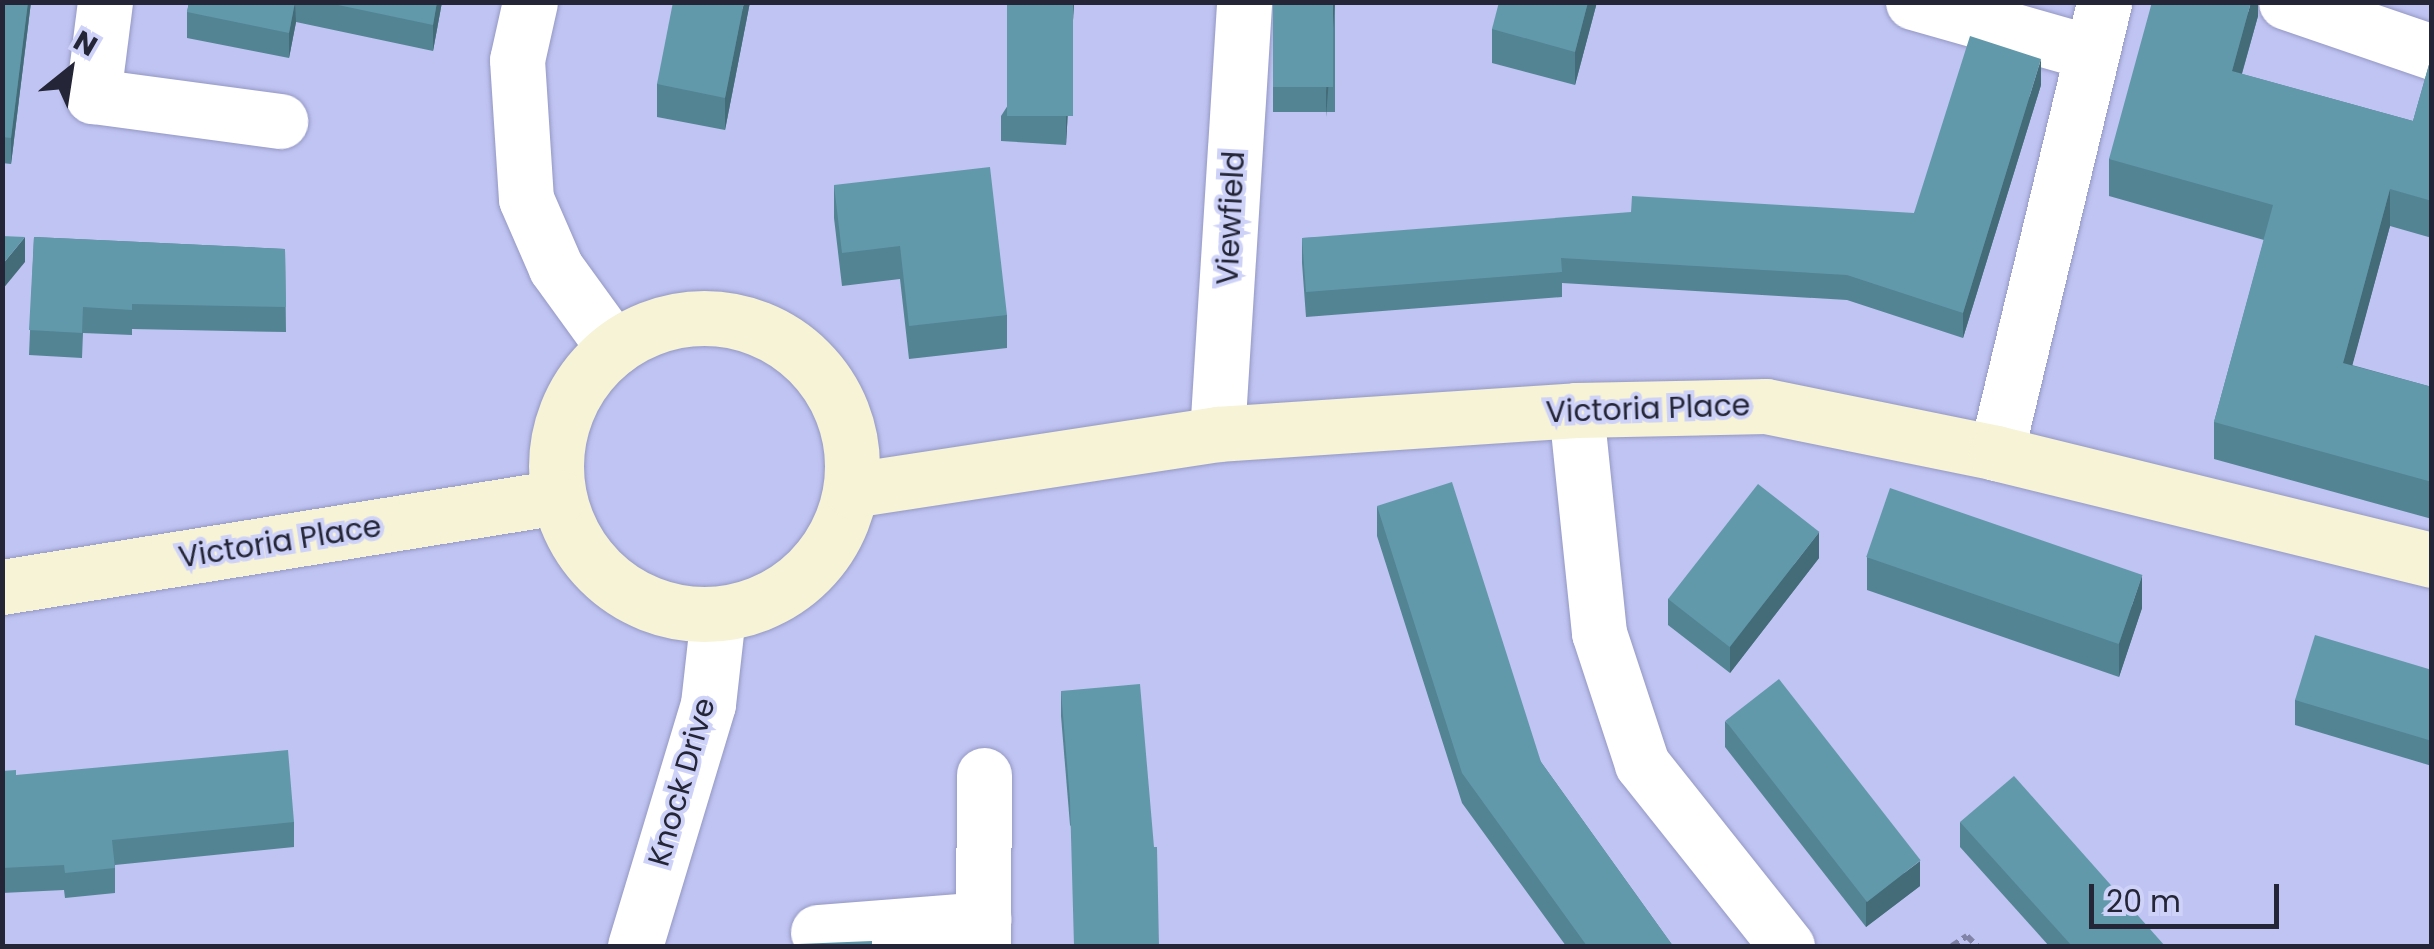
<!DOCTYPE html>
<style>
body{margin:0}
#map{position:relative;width:2434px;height:949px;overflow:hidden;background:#c0c4f2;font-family:Poppins,sans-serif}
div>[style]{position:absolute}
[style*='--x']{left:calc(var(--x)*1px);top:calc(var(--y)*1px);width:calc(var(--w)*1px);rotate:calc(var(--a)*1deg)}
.path>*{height:6px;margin-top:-3px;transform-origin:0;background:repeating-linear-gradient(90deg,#8184a6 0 8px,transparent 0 13px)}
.roads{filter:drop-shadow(0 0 2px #9498c4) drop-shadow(0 0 2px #9498c4)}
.street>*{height:55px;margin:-27.5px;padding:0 27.5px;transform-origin:27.5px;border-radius:27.5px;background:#fff}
.secondary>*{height:55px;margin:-27.5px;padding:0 27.5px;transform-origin:27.5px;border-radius:27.5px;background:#f7f3d6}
.secondary>.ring{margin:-27.5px;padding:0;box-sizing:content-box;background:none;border:55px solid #f7f3d6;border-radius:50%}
.wall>*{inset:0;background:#538493;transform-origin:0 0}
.shaded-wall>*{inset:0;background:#446b78}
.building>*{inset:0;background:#6199ab;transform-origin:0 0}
span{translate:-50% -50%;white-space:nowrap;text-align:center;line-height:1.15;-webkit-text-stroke:8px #ced2f8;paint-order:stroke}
.street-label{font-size:30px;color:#242637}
.frame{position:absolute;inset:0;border:5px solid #242637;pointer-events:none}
.north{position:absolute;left:20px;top:20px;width:100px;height:100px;-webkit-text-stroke:8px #ced2f8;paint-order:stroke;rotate:30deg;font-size:28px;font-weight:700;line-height:40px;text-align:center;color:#242637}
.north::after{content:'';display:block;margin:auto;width:35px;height:45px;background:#242637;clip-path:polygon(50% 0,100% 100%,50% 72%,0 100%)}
.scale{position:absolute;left:2089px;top:884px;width:190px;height:45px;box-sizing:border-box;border:5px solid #242637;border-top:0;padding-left:12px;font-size:30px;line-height:35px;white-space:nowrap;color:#242637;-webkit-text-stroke:8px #ced2f8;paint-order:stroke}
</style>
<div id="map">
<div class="path">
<i style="--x:1952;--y:946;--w:18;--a:-34"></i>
<i style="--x:1967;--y:936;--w:14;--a:45"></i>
</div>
<div class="roads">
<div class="street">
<i style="--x:105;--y:2;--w:95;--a:97.3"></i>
<i style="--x:93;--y:96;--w:189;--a:7.6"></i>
<i style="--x:530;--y:2;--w:59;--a:102.6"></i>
<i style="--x:517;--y:60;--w:139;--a:86.3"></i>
<i style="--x:526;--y:199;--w:75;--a:66.5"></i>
<i style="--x:556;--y:268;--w:99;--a:54.1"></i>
<i style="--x:1913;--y:2;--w:183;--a:15.9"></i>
<i style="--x:2286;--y:2;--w:154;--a:18.9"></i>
<i style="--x:1576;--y:410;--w:224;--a:84.1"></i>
<i style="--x:1599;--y:633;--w:138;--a:71.8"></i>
<i style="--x:1642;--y:764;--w:233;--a:51.5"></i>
<i style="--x:1217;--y:434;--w:433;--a:-86.4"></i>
<i style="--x:1996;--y:453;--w:464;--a:-76.5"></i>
<i style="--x:818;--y:932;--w:166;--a:-4.5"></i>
<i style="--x:635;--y:946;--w:253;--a:-73.2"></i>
<i style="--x:708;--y:704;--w:90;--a:-83.6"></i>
<i style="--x:983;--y:946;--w:171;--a:-89.7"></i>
</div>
<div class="secondary">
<i class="ring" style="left:556px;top:318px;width:241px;height:241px"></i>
<i style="--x:852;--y:490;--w:369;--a:-8.7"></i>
<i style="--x:1217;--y:434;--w:360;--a:-3.8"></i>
<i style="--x:1576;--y:410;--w:190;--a:-1.2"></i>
<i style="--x:1766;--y:406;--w:235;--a:11.5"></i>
<i style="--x:1996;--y:453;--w:449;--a:13.8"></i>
<i style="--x:2;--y:587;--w:563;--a:-9.19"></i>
</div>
</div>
<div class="wall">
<i style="clip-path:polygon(2px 2px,31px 2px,11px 164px,2px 163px)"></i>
<i style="clip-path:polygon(189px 2px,442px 2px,433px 51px,296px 22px,289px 58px,187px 38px,187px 12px)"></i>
<i style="clip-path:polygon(750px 2px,725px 130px,657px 117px,657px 84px)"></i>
<i style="clip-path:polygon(1074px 2px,1066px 145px,1001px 141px,1001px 116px)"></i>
<i style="left:1273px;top:2px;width:62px;height:110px"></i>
<i style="clip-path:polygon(1597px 2px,1575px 85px,1492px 63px,1492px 29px)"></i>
<i style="clip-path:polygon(2258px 2px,2258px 16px,2242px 74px,2413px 121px,2432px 54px,2432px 238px,2390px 226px,2352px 365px,2432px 387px,2432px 519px,2214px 459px,2214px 422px,2264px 240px,2109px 196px,2109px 159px)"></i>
<i style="clip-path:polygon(2041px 85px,1963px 338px,1847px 300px,1562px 283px,1562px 297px,1306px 317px,1302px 263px,1302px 238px,1914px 213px)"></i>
<i style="clip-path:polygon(834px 185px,1007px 315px,1007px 348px,909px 359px,900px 279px,842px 286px,834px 218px)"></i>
<i style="clip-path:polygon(34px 237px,285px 249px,286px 332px,132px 329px,132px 335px,83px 333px,82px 358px,29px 355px)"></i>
<i style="clip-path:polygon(1377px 506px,1541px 762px,1673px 946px,1566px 946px,1462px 803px,1377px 536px)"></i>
<i style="clip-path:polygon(1867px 557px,2142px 608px,2119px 677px,1867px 590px)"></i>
<i style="clip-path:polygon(1819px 558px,1730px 673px,1668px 625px,1668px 599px)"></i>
<i style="clip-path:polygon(2432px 670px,2432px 766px,2295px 725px,2295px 700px)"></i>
<i style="clip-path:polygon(1061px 691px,1159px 946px,1070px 825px,1061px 716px)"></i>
<i style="clip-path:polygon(1725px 721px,1920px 886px,1866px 927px,1725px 747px)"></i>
<i style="clip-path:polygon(2px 771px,16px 775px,294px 822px,294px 847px,115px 865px,115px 893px,65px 898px,64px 890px,2px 893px)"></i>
<i style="clip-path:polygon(1960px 822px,2165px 946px,2049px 946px,1960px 847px)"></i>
</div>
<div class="shaded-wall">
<i style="clip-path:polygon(28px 2px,31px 2px,11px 164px,11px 138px)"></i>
<i style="clip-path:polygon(295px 2px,296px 22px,289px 58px,289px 33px)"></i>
<i style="clip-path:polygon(437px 2px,442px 2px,433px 51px,433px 25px)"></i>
<i style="clip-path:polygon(744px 2px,750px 2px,725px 130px,725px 98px)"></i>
<i style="clip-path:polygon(1073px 2px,1074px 2px,1066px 145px,1066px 120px)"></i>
<i style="clip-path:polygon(1333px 2px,1335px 2px,1326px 117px,1326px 92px)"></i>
<i style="clip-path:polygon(1588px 2px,1597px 2px,1575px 85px,1575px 52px)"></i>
<i style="clip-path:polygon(2251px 2px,2258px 2px,2258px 16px,2232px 108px,2232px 71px)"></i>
<i style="clip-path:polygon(2041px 59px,2041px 85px,1963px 338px,1963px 313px)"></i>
<i style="clip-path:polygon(2390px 189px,2390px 226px,2343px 400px,2343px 363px)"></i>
<i style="clip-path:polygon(25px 237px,25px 262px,2px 290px,2px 265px)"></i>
<i style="clip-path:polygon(1819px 532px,1819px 558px,1730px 673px,1730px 647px)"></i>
<i style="clip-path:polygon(2142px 575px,2142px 608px,2119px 677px,2119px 644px)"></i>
<i style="clip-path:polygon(1920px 861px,1920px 886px,1866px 927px,1866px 902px)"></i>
</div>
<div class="building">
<i style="clip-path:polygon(2px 2px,28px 2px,11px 138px,2px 137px)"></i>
<i style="clip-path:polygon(189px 2px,295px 2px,289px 33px,187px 12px)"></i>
<i style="clip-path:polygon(324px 2px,437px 2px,433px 25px)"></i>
<i style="clip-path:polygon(673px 2px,744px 2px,725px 98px,657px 84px)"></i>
<i style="left:1007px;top:2px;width:66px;height:114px"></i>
<i style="left:1273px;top:2px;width:60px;height:85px"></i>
<i style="clip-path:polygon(1499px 2px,1588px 2px,1575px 52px,1492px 29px)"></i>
<i style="clip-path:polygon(2152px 2px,2251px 2px,2232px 71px,2413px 121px,2432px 54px,2432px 201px,2390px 189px,2343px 363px,2432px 387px,2432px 482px,2214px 422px,2273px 205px,2109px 159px)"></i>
<i style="clip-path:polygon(1970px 36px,2041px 59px,1963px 313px,1847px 275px,1561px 258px,1562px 272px,1306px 292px,1302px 238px,1631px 212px,1632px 196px,1914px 213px)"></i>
<i style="clip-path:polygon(990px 167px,1007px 315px,909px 326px,900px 246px,842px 253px,834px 185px)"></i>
<i style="clip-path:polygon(2px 236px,25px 237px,2px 265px)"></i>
<i style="clip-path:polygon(34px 237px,285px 249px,286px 307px,132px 304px,132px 310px,83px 307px,82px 333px,29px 330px)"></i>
<i style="clip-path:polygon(1452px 482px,1541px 762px,1673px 946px,1587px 946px,1462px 773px,1377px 506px)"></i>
<i style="left:1758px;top:484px;width:78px;height:146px;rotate:38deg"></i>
<i style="left:1890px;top:488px;width:267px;height:73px;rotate:19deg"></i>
<i style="clip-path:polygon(2315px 635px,2432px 670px,2432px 741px,2295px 700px)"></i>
<i style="left:1779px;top:679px;width:230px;height:68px;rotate:52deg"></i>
<i style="clip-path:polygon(1140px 684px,1154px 847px,1157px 847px,1159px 946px,1074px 946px,1070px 800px,1061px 691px)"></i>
<i style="clip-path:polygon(288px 750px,294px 822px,112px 840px,115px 868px,65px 873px,64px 865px,2px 868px,2px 771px,16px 770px,16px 775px)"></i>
<i style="clip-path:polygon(2014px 776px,2165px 946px,2072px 946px,1960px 822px)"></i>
<i style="clip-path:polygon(872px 941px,872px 946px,798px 946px,798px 944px)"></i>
</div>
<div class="street-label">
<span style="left:1231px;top:218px;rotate:-87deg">Viewfield</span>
<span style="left:1648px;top:409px;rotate:-2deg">Victoria Place</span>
<span style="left:280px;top:542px;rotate:-9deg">Victoria Place</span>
<span style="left:682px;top:782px;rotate:-74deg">Knock Drive</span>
</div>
<div class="frame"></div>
<div class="north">N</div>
<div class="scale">20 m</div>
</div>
